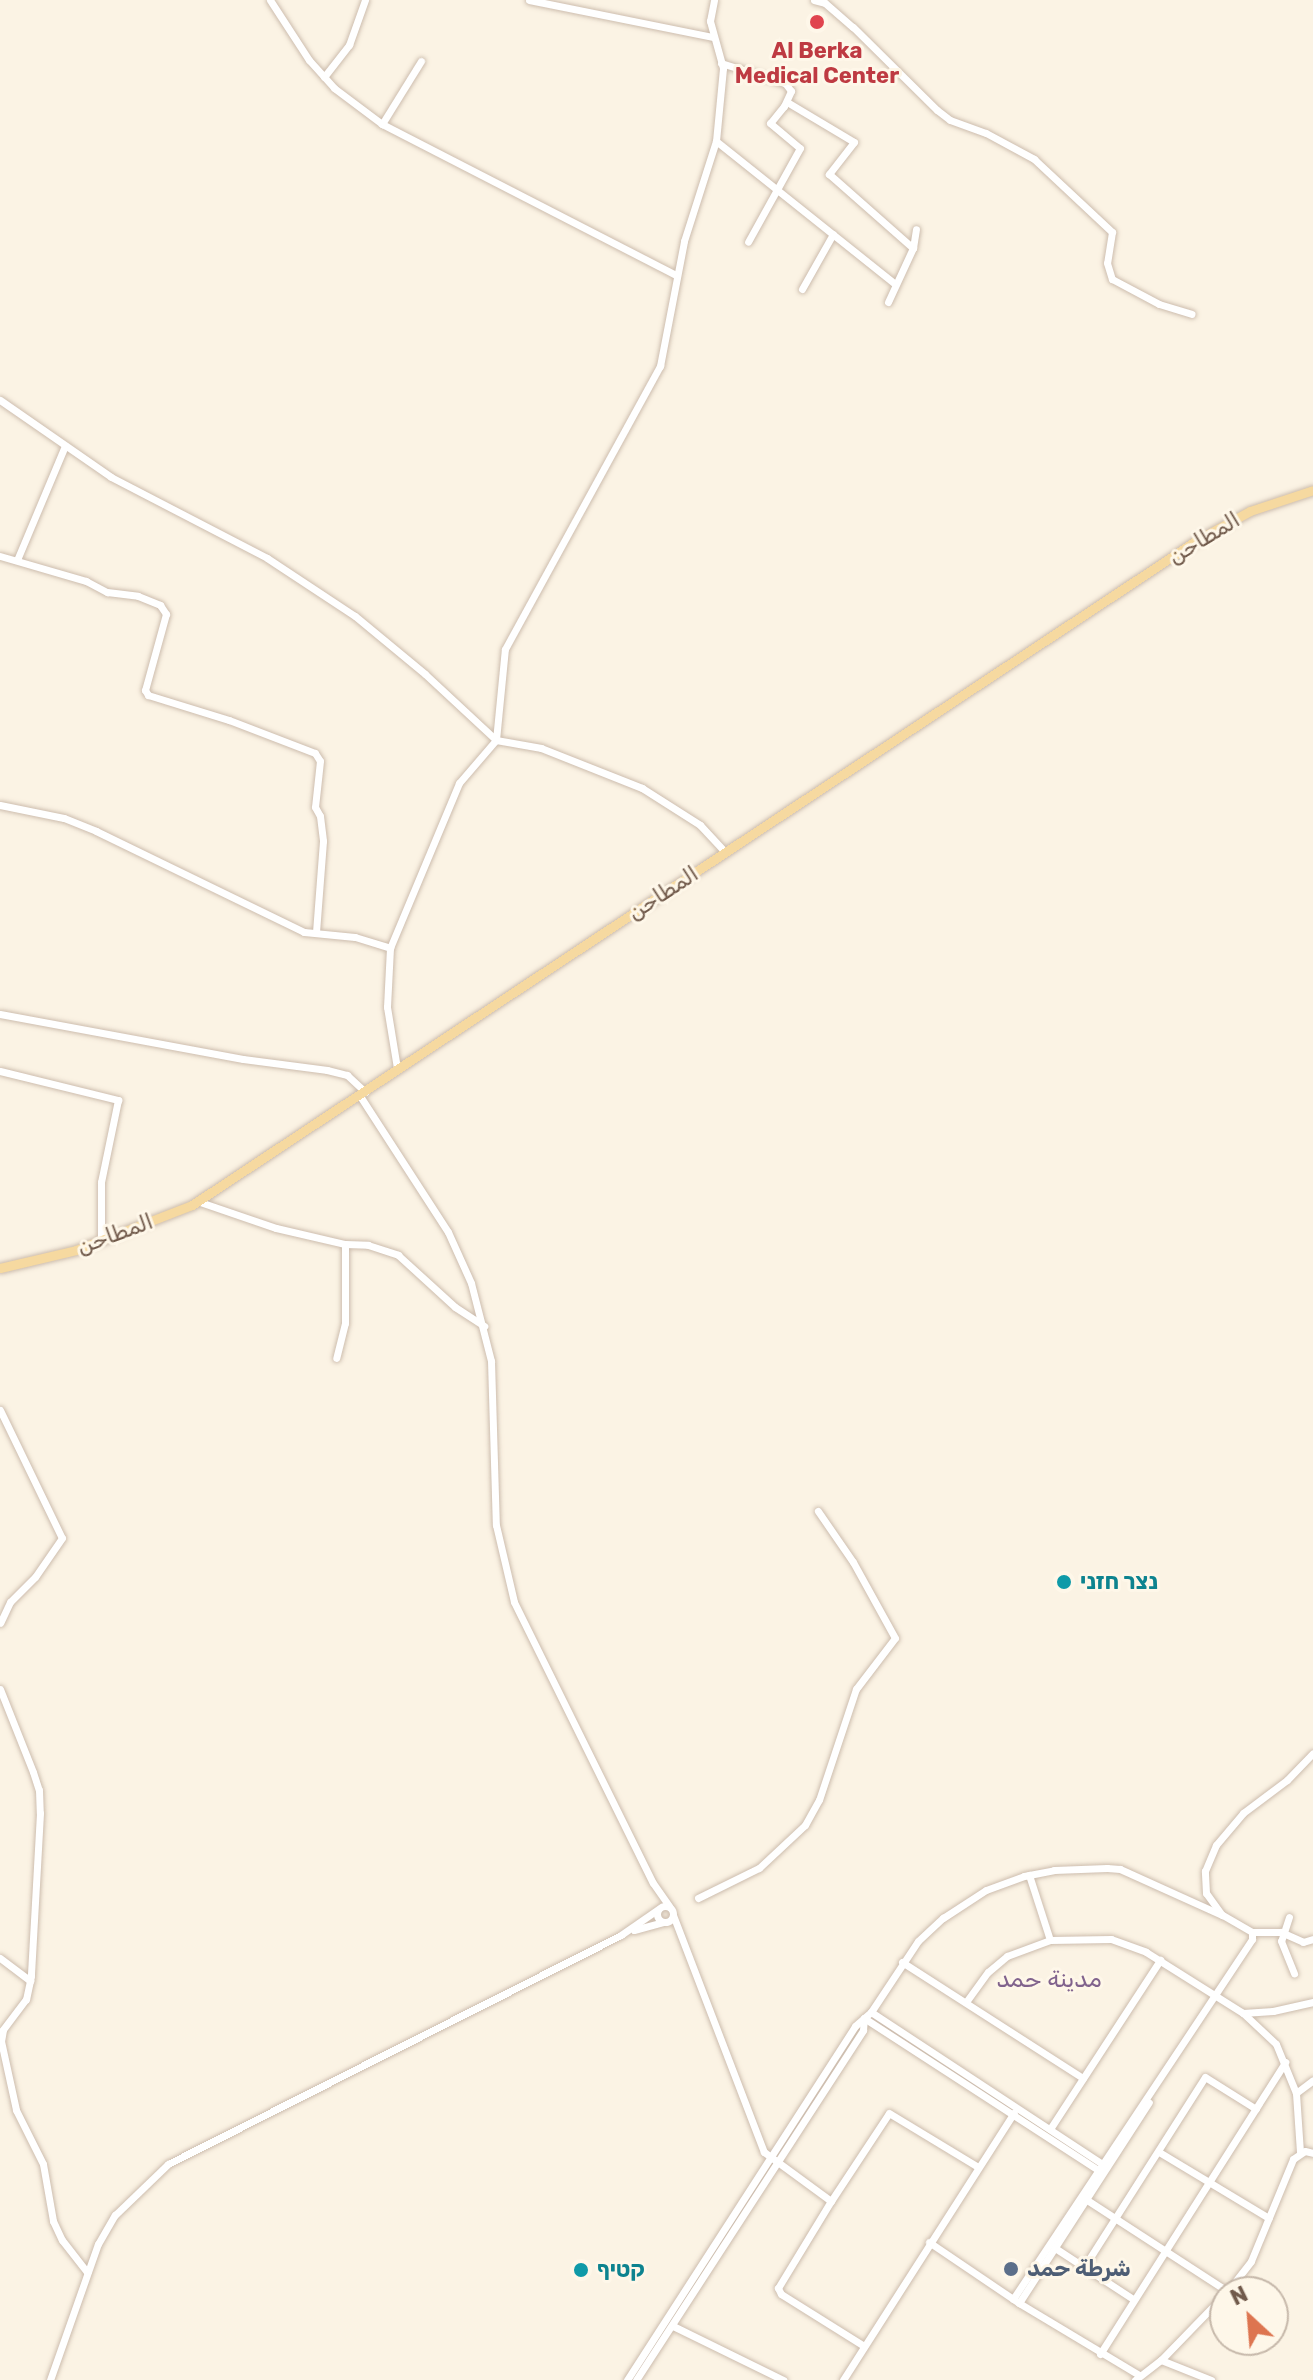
<!DOCTYPE html>
<meta charset="utf-8">
<style>
body{margin:0}
#map{position:relative;width:1313px;height:2380px;overflow:hidden;background:#fbf3e4;font-family:Rubik,"Noto Naskh Arabic",Heebo,sans-serif}
div>[style]{position:absolute}
[style*='--x']{left:calc(var(--x)*1px);top:calc(var(--y)*1px);width:calc(var(--w)*1px);rotate:calc(var(--a)*1deg)}
.roads{filter:drop-shadow(0 0 2px #cdbdae) drop-shadow(0 0 2px #cdbdae)}
.minor>*{height:7px;margin:-3.5px;padding:0 3.5px;transform-origin:3.5px;border-radius:3.5px;background:#fff}
.minor>.ring{margin:-3.5px;padding:0;box-sizing:content-box;background:none;border:7px solid #fff;border-radius:50%}
.major>*{height:9px;margin:-4.5px;padding:0 4.5px;transform-origin:4.5px;border-radius:4.5px;background:#f6d9a0}
.dots>*{width:22px;height:22px;translate:-50% -50%;box-sizing:border-box;border:4px solid #fef7e9;border-radius:50%}
span{translate:-50% -50%;white-space:nowrap;text-align:center;line-height:1.15;-webkit-text-stroke:6px #fef7e9;paint-order:stroke}
.health-label{font-size:22px;color:#be3a42;font-weight:700}
.street-label{font-size:22px;color:#715a4b}
.culture-label{font-size:22px;color:#0d838f;font-weight:700}
.left{translate:0 -50%;text-align:left}
.service-label{font-size:22px;color:#4e5e75;font-weight:700}
.neighbourhood-label{font-size:24px;color:#81638d}
.north{position:absolute;left:1209px;top:2276px;width:80px;height:80px;box-sizing:border-box;background:#fef7e9;border:2px solid #c6b8aa;border-radius:50%;rotate:334deg;font-size:22px;font-weight:700;line-height:32px;text-align:center;color:#715a4b}
.north::after{content:'';display:block;margin:auto;width:28px;height:36px;background:#dd7550;clip-path:polygon(50% 0,100% 100%,50% 72%,0 100%)}
</style>
<div id="map">
<div class="roads">
<div class="minor">
<i style="--x:270;--y:0;--w:72;--a:57"></i>
<i style="--x:309;--y:60;--w:38;--a:48"></i>
<i style="--x:334;--y:88;--w:60;--a:36.9"></i>
<i style="--x:382;--y:124;--w:331;--a:27.2"></i>
<i style="--x:529;--y:0;--w:188;--a:11.4"></i>
<i style="--x:814;--y:0;--w:11;--a:15"></i>
<i style="--x:825;--y:3;--w:37;--a:41"></i>
<i style="--x:853;--y:27;--w:118;--a:44.7"></i>
<i style="--x:937;--y:110;--w:16;--a:38"></i>
<i style="--x:950;--y:120;--w:38;--a:20"></i>
<i style="--x:986;--y:133;--w:55;--a:28.4"></i>
<i style="--x:1034;--y:159;--w:107;--a:43.1"></i>
<i style="--x:1112;--y:232;--w:31;--a:99"></i>
<i style="--x:1107;--y:263;--w:17;--a:73"></i>
<i style="--x:1112;--y:279;--w:53;--a:28"></i>
<i style="--x:1159;--y:304;--w:34;--a:17"></i>
<i style="--x:721;--y:63;--w:67;--a:17.4"></i>
<i style="--x:785;--y:83;--w:10;--a:53"></i>
<i style="--x:791;--y:91;--w:17;--a:115"></i>
<i style="--x:784;--y:106;--w:22;--a:129"></i>
<i style="--x:770;--y:123;--w:39;--a:40"></i>
<i style="--x:800;--y:148;--w:107;--a:119"></i>
<i style="--x:324;--y:77;--w:41;--a:-52"></i>
<i style="--x:349;--y:45;--w:48;--a:-70.4"></i>
<i style="--x:787;--y:102;--w:78;--a:30.8"></i>
<i style="--x:854;--y:142;--w:41;--a:128"></i>
<i style="--x:829;--y:174;--w:112;--a:41.4"></i>
<i style="--x:382;--y:124;--w:74;--a:-58.2"></i>
<i style="--x:716;--y:141;--w:228;--a:38.6"></i>
<i style="--x:802;--y:289;--w:63;--a:-60.6"></i>
<i style="--x:888;--y:302;--w:60;--a:-65.2"></i>
<i style="--x:913;--y:248;--w:19;--a:-81"></i>
<i style="--x:0;--y:400;--w:135;--a:34.7"></i>
<i style="--x:111;--y:477;--w:176;--a:27.4"></i>
<i style="--x:267;--y:558;--w:105;--a:33.4"></i>
<i style="--x:355;--y:616;--w:91;--a:39.6"></i>
<i style="--x:425;--y:674;--w:97;--a:42.9"></i>
<i style="--x:496;--y:740;--w:46;--a:10.1"></i>
<i style="--x:541;--y:748;--w:109;--a:21.6"></i>
<i style="--x:642;--y:788;--w:69;--a:32.5"></i>
<i style="--x:700;--y:825;--w:37;--a:47"></i>
<i style="--x:0;--y:556;--w:90;--a:16.2"></i>
<i style="--x:86;--y:581;--w:24;--a:28"></i>
<i style="--x:107;--y:592;--w:31;--a:7"></i>
<i style="--x:138;--y:596;--w:24;--a:22"></i>
<i style="--x:160;--y:605;--w:11;--a:56"></i>
<i style="--x:166;--y:614;--w:79;--a:105.4"></i>
<i style="--x:145;--y:690;--w:6;--a:59"></i>
<i style="--x:148;--y:695;--w:85;--a:17.2"></i>
<i style="--x:229;--y:720;--w:92;--a:21"></i>
<i style="--x:315;--y:753;--w:9;--a:58"></i>
<i style="--x:320;--y:761;--w:46;--a:96.2"></i>
<i style="--x:315;--y:807;--w:10;--a:61"></i>
<i style="--x:320;--y:816;--w:25;--a:83"></i>
<i style="--x:323;--y:841;--w:91;--a:94.4"></i>
<i style="--x:17;--y:560;--w:124;--a:-67.2"></i>
<i style="--x:0;--y:805;--w:65;--a:11.5"></i>
<i style="--x:64;--y:818;--w:35;--a:22"></i>
<i style="--x:96;--y:831;--w:231;--a:25.9"></i>
<i style="--x:304;--y:932;--w:51;--a:5.6"></i>
<i style="--x:355;--y:937;--w:37;--a:17"></i>
<i style="--x:0;--y:1014;--w:247;--a:10.5"></i>
<i style="--x:243;--y:1059;--w:85;--a:7.5"></i>
<i style="--x:327;--y:1070;--w:21;--a:14"></i>
<i style="--x:347;--y:1075;--w:25;--a:43"></i>
<i style="--x:397;--y:1068;--w:62;--a:-99.3"></i>
<i style="--x:387;--y:1007;--w:59;--a:-87.1"></i>
<i style="--x:390;--y:948;--w:179;--a:-67.3"></i>
<i style="--x:459;--y:783;--w:57;--a:-49.3"></i>
<i style="--x:496;--y:740;--w:91;--a:-84.4"></i>
<i style="--x:505;--y:649;--w:323;--a:-61.3"></i>
<i style="--x:660;--y:366;--w:127;--a:-79.1"></i>
<i style="--x:684;--y:241;--w:105;--a:-72.3"></i>
<i style="--x:716;--y:141;--w:73;--a:-84.5"></i>
<i style="--x:723;--y:68;--w:49;--a:-105.5"></i>
<i style="--x:710;--y:21;--w:21;--a:-79"></i>
<i style="--x:0;--y:1071;--w:122;--a:13.8"></i>
<i style="--x:118;--y:1100;--w:84;--a:101.7"></i>
<i style="--x:101;--y:1182;--w:56;--a:90"></i>
<i style="--x:360;--y:1096;--w:162;--a:57.1"></i>
<i style="--x:448;--y:1232;--w:56;--a:65.7"></i>
<i style="--x:471;--y:1283;--w:81;--a:75.6"></i>
<i style="--x:491;--y:1361;--w:164;--a:88.3"></i>
<i style="--x:496;--y:1525;--w:79;--a:76.8"></i>
<i style="--x:514;--y:1602;--w:313;--a:63.7"></i>
<i style="--x:653;--y:1883;--w:29;--a:55"></i>
<i style="--x:197;--y:1201;--w:83;--a:18.9"></i>
<i style="--x:276;--y:1228;--w:71;--a:13.1"></i>
<i style="--x:345;--y:1244;--w:79;--a:90"></i>
<i style="--x:345;--y:1323;--w:36;--a:104"></i>
<i style="--x:345;--y:1244;--w:23;--a:2"></i>
<i style="--x:368;--y:1245;--w:32;--a:18"></i>
<i style="--x:398;--y:1255;--w:77;--a:42.4"></i>
<i style="--x:455;--y:1307;--w:35;--a:33"></i>
<i style="--x:0;--y:1410;--w:142;--a:64.2"></i>
<i style="--x:62;--y:1538;--w:47;--a:124.7"></i>
<i style="--x:35;--y:1577;--w:35;--a:135"></i>
<i style="--x:10;--y:1602;--w:23;--a:115"></i>
<i style="--x:0;--y:1689;--w:89;--a:68.3"></i>
<i style="--x:33;--y:1772;--w:19;--a:72"></i>
<i style="--x:39;--y:1790;--w:23;--a:88"></i>
<i style="--x:40;--y:1813;--w:163;--a:93.2"></i>
<i style="--x:31;--y:1976;--w:24;--a:102"></i>
<i style="--x:26;--y:1999;--w:39;--a:127"></i>
<i style="--x:3;--y:2030;--w:11;--a:100"></i>
<i style="--x:1;--y:2041;--w:71;--a:77.7"></i>
<i style="--x:16;--y:2110;--w:60;--a:63.4"></i>
<i style="--x:43;--y:2164;--w:58;--a:80"></i>
<i style="--x:53;--y:2221;--w:21;--a:65"></i>
<i style="--x:62;--y:2240;--w:41;--a:52"></i>
<i style="--x:1029;--y:1875;--w:68;--a:72.1"></i>
<i style="--x:698;--y:1898;--w:68;--a:-26.2"></i>
<i style="--x:759;--y:1868;--w:63;--a:-43.1"></i>
<i style="--x:805;--y:1825;--w:29;--a:-61"></i>
<i style="--x:819;--y:1800;--w:117;--a:-71.6"></i>
<i style="--x:856;--y:1689;--w:64;--a:-52.6"></i>
<i style="--x:895;--y:1638;--w:87;--a:-118.9"></i>
<i style="--x:853;--y:1562;--w:62;--a:-124.5"></i>
<i class="ring" style="left:657px;top:1906px;width:9px;height:9px"></i>
<i style="--x:673;--y:1915;--w:254;--a:69"></i>
<i style="--x:764;--y:2152;--w:83;--a:36.2"></i>
<i style="--x:1289;--y:1917;--w:25;--a:108"></i>
<i style="--x:1281;--y:1941;--w:35;--a:68"></i>
<i style="--x:634;--y:1930;--w:31;--a:-15"></i>
<i style="--x:1252;--y:1932;--w:29;--a:0"></i>
<i style="--x:1281;--y:1932;--w:24;--a:24"></i>
<i style="--x:1303;--y:1942;--w:10;--a:-17"></i>
<i style="--x:0;--y:1958;--w:38;--a:37"></i>
<i style="--x:902;--y:1962;--w:215;--a:32.7"></i>
<i style="--x:966;--y:2002;--w:37;--a:-54"></i>
<i style="--x:988;--y:1972;--w:25;--a:-40"></i>
<i style="--x:1007;--y:1956;--w:46;--a:-20.4"></i>
<i style="--x:1050;--y:1940;--w:61;--a:-0.9"></i>
<i style="--x:1111;--y:1939;--w:37;--a:20"></i>
<i style="--x:1146;--y:1952;--w:115;--a:32.2"></i>
<i style="--x:1243;--y:2013;--w:45;--a:43.2"></i>
<i style="--x:1276;--y:2044;--w:53;--a:67.8"></i>
<i style="--x:871;--y:2012;--w:282;--a:33.3"></i>
<i style="--x:1243;--y:2013;--w:30;--a:-4"></i>
<i style="--x:1273;--y:2011;--w:41;--a:-12.7"></i>
<i style="--x:864;--y:2018;--w:283;--a:33"></i>
<i style="--x:1050;--y:2129;--w:202;--a:-56.9"></i>
<i style="--x:1159;--y:2152;--w:128;--a:31"></i>
<i style="--x:1300;--y:2152;--w:59;--a:-93.9"></i>
<i style="--x:1296;--y:2093;--w:21;--a:-37"></i>
<i style="--x:1087;--y:2200;--w:167;--a:33"></i>
<i style="--x:929;--y:2242;--w:109;--a:34.1"></i>
<i style="--x:1019;--y:2303;--w:140;--a:31"></i>
<i style="--x:1055;--y:2248;--w:93;--a:33.2"></i>
<i style="--x:1084;--y:2267;--w:225;--a:-57.5"></i>
<i style="--x:1205;--y:2077;--w:60;--a:32.1"></i>
<i style="--x:1227;--y:2292;--w:39;--a:-52"></i>
<i style="--x:1251;--y:2261;--w:110;--a:-67.6"></i>
<i style="--x:1293;--y:2159;--w:14;--a:-34"></i>
<i style="--x:1305;--y:2151;--w:8;--a:14"></i>
<i style="--x:1013;--y:2299;--w:432;--a:-56.4"></i>
<i style="--x:1252;--y:1939;--w:7;--a:-90"></i>
<i style="--x:1252;--y:1932;--w:34;--a:-150"></i>
<i style="--x:1222;--y:1915;--w:27;--a:-126"></i>
<i style="--x:1206;--y:1893;--w:22;--a:-93"></i>
<i style="--x:1205;--y:1871;--w:28;--a:-67"></i>
<i style="--x:1216;--y:1845;--w:42;--a:-49.8"></i>
<i style="--x:1243;--y:1813;--w:55;--a:-36.9"></i>
<i style="--x:1287;--y:1780;--w:37;--a:-46"></i>
<i style="--x:1019;--y:2303;--w:239;--a:-57.1"></i>
<i style="--x:673;--y:2326;--w:123;--a:26.1"></i>
<i style="--x:864;--y:2346;--w:98;--a:-147.9"></i>
<i style="--x:781;--y:2294;--w:7;--a:-117"></i>
<i style="--x:778;--y:2288;--w:102;--a:-58.7"></i>
<i style="--x:831;--y:2201;--w:105;--a:-56.6"></i>
<i style="--x:889;--y:2113;--w:104;--a:31.2"></i>
<i style="--x:1100;--y:2354;--w:346;--a:-57.6"></i>
<i style="--x:1161;--y:2360;--w:54;--a:21.8"></i>
<i style="--x:50;--y:2380;--w:144;--a:-70.6"></i>
<i style="--x:98;--y:2244;--w:34;--a:-60"></i>
<i style="--x:115;--y:2215;--w:74;--a:-43.9"></i>
<i style="--x:168;--y:2164;--w:508;--a:-26.82"></i>
<i style="--x:621;--y:1935;--w:44;--a:-34.8"></i>
<i style="--x:627;--y:2380;--w:421;--a:-57.2"></i>
<i style="--x:855;--y:2026;--w:21;--a:-41"></i>
<i style="--x:871;--y:2012;--w:85;--a:-56.5"></i>
<i style="--x:918;--y:1941;--w:34;--a:-43"></i>
<i style="--x:943;--y:1918;--w:51;--a:-33.1"></i>
<i style="--x:986;--y:1890;--w:40;--a:-20.2"></i>
<i style="--x:1024;--y:1876;--w:31;--a:-11"></i>
<i style="--x:1054;--y:1870;--w:53;--a:-2.2"></i>
<i style="--x:1107;--y:1868;--w:13;--a:4"></i>
<i style="--x:1120;--y:1869;--w:112;--a:24.3"></i>
<i style="--x:636;--y:2380;--w:417;--a:-57"></i>
<i style="--x:863;--y:2030;--w:12;--a:-85"></i>
<i style="--x:843;--y:2380;--w:317;--a:-57.4"></i>
<i style="--x:1135;--y:2380;--w:33;--a:-38"></i>
<i style="--x:1161;--y:2360;--w:92;--a:-45.9"></i>
</div>
<div class="major">
<i style="--x:0;--y:1268;--w:78;--a:-13.3"></i>
<i style="--x:76;--y:1250;--w:124;--a:-21.2"></i>
<i style="--x:192;--y:1205;--w:1201;--a:-33.49"></i>
<i style="--x:1194;--y:542;--w:64;--a:-29"></i>
<i style="--x:1250;--y:511;--w:66;--a:-18.4"></i>
</div>
</div>
<div class="dots">
<i style="left:817px;top:22px;background:#e0444e"></i>
<i style="left:1064px;top:1582px;background:#0f9aa8"></i>
<i style="left:1011px;top:2269px;background:#5c6f8a"></i>
<i style="left:581px;top:2270px;background:#0f9aa8"></i>
</div>
<div class="health-label">
<span style="left:817px;top:63px">Al Berka<br>Medical Center</span>
</div>
<div class="street-label">
<span style="left:1204px;top:538px;rotate:-31deg">المطاحن</span>
<span style="left:663px;top:893px;rotate:-33deg">المطاحن</span>
<span style="left:115px;top:1234px;rotate:-20deg">المطاحن</span>
</div>
<div class="culture-label">
<span class="left" style="left:1080px;top:1582px">נצר חזני</span>
<span class="left" style="left:597px;top:2270px">קטיף</span>
</div>
<div class="service-label">
<span class="left" style="left:1027px;top:2269px">شرطة حمد</span>
</div>
<div class="neighbourhood-label">
<span style="left:1049px;top:1980px">مدينة حمد</span>
</div>
<div class="north">N</div>
</div>
